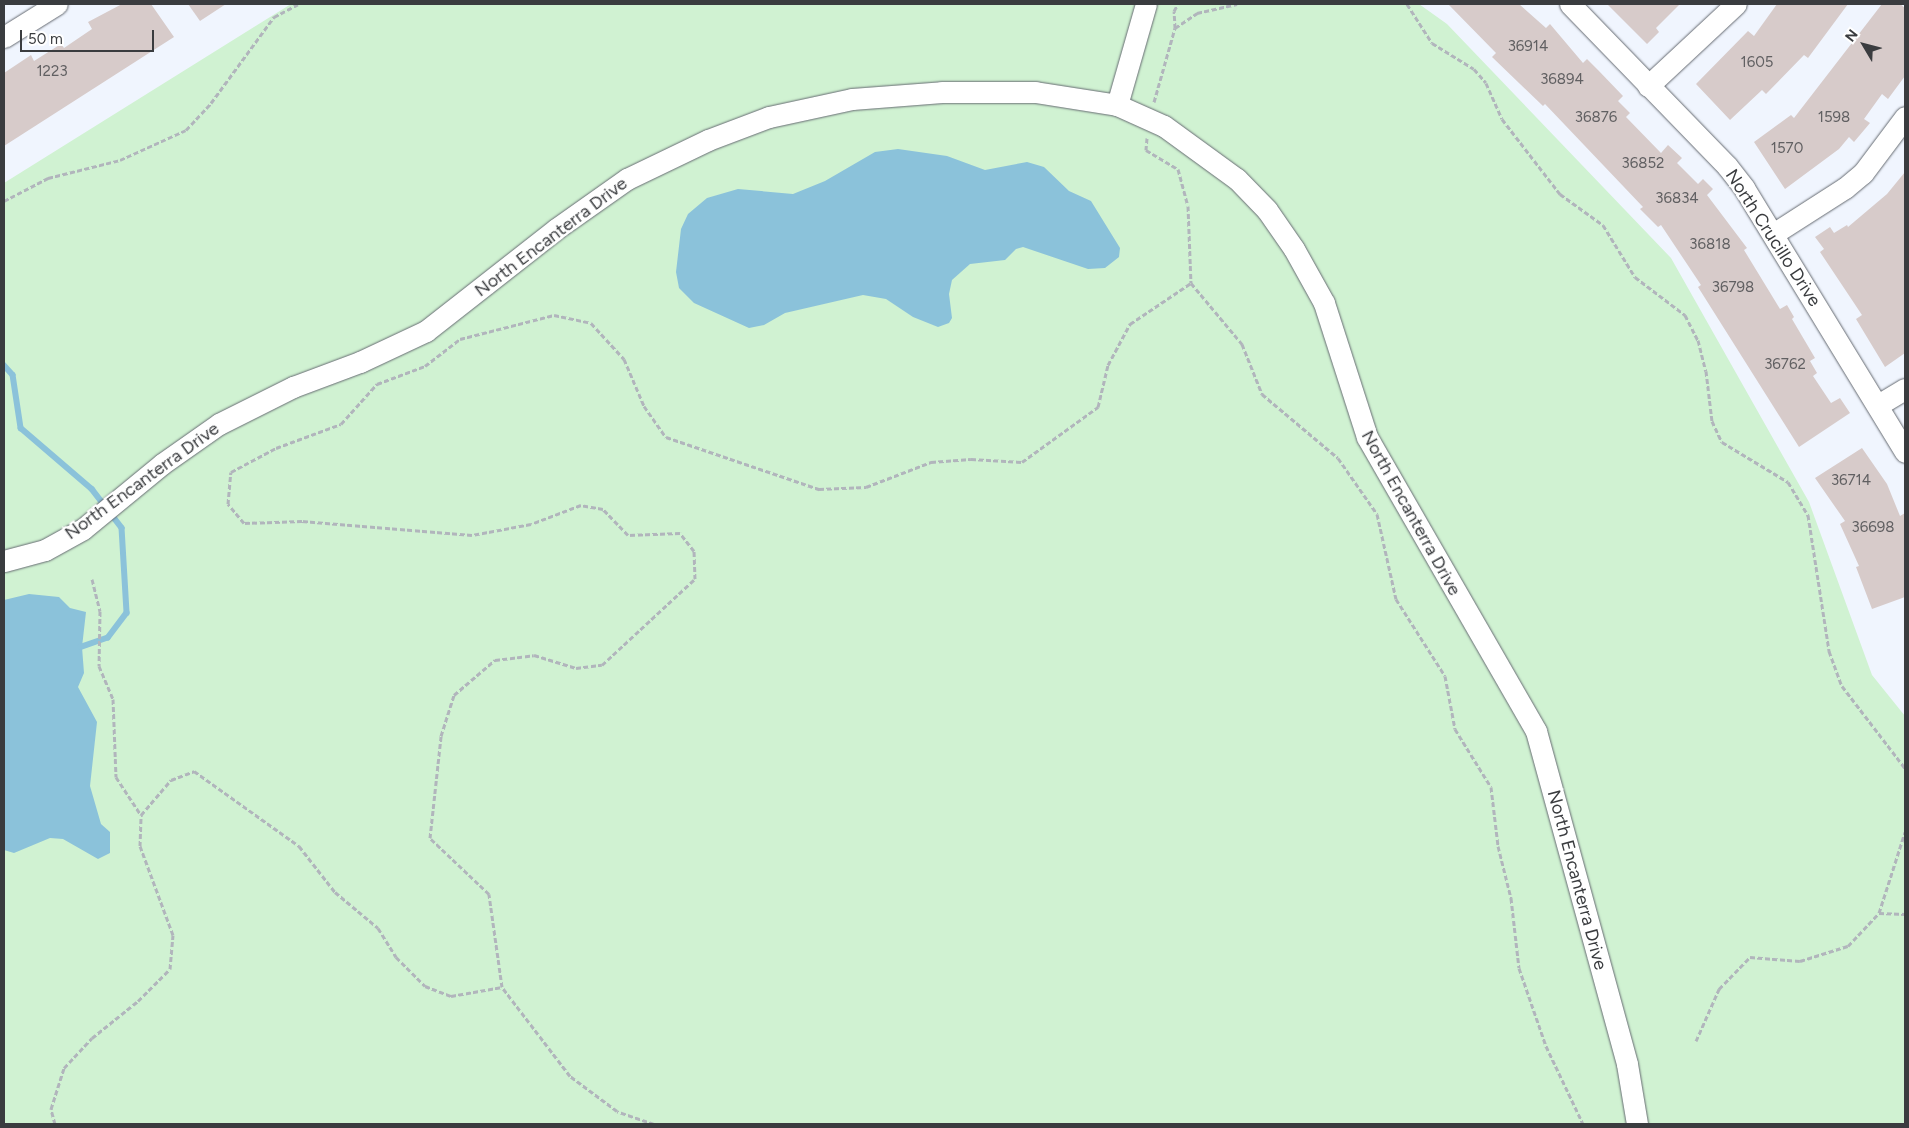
<!DOCTYPE html>
<style>
body{margin:0}
#map{position:relative;width:1909px;height:1128px;overflow:hidden;background:#f0f5fe;font-family:Figtree,sans-serif}
div>[style]{position:absolute}
[style*='--x']{left:calc(var(--x)*1px);top:calc(var(--y)*1px);width:calc(var(--w)*1px);rotate:calc(var(--a)*1deg)}
.green>*{inset:0;background:#d0f2d2}
.water>*{inset:0;background:#8bc2da}
.stream>*{height:5.5px;margin:-2.75px;padding:0 2.75px;transform-origin:2.75px;border-radius:2.75px;background:#8bc2da}
.building>*{inset:0;background:#d7cbca}
.path>*{height:3px;margin-top:-1.5px;transform-origin:0;background:repeating-linear-gradient(90deg,#b1b5bc 0 5px,transparent 0 7.5px)}
.roads{filter:drop-shadow(0 0 1px #666b72) drop-shadow(0 0 1px #666b72)}
.minor>*{height:21px;margin:-10.5px;padding:0 10.5px;transform-origin:10.5px;border-radius:10.5px;background:#fff}
span{translate:-50% -50%;white-space:nowrap;text-align:center;line-height:1.15;-webkit-text-stroke:4.5px #fff;paint-order:stroke}
.number-label{font-size:15px;color:#616062}
.number-label span{-webkit-text-stroke-width:0}
.street-label{font-size:18px;color:#3a3c3f}
.frame{position:absolute;inset:0;border:5px solid #3a3c3f;pointer-events:none}
.north{position:absolute;left:1839px;top:20px;width:50px;height:50px;-webkit-text-stroke:4px #fff;paint-order:stroke;rotate:307deg;font-size:14px;font-weight:700;line-height:20px;text-align:center;color:#3a3c3f}
.north::after{content:'';display:block;margin:auto;width:18px;height:22px;background:#3a3c3f;clip-path:polygon(50% 0,100% 100%,50% 72%,0 100%)}
.scale{position:absolute;left:20px;top:30px;width:134px;height:22px;box-sizing:border-box;border:2px solid #3a3c3f;border-top:0;padding-left:6px;font-size:15px;line-height:18px;white-space:nowrap;color:#3a3c3f;-webkit-text-stroke:4px #fff;paint-order:stroke}
</style>
<div id="map">
<div class="green">
<i style="clip-path:polygon(291px 4px,1419px 4px,1447px 24px,1671px 258px,1809px 502px,1872px 675px,1905px 716px,1905px 1124px,4px 1124px,4px 183px)"></i>
</div>
<div class="water">
<i style="clip-path:polygon(898px 149px,947px 156px,985px 170px,1027px 162px,1044px 167px,1069px 191px,1091px 201px,1120px 248px,1119px 257px,1105px 268px,1088px 269px,1023px 247px,1016px 249px,1005px 260px,970px 264px,952px 280px,949px 294px,952px 318px,949px 323px,938px 327px,913px 317px,886px 299px,863px 295px,785px 313px,764px 325px,749px 328px,694px 303px,679px 288px,676px 272px,681px 229px,688px 214px,707px 198px,738px 189px,793px 194px,825px 181px,875px 152px)"></i>
<i style="clip-path:polygon(29px 594px,59px 597px,70px 608px,86px 612px,82px 647px,84px 673px,78px 687px,97px 722px,90px 786px,101px 824px,110px 832px,110px 853px,98px 859px,63px 839px,50px 838px,14px 853px,4px 850px,4px 600px)"></i>
</div>
<div class="stream">
<i style="--x:4;--y:365;--w:13;--a:48"></i>
<i style="--x:13;--y:375;--w:54;--a:81.4"></i>
<i style="--x:21;--y:428;--w:94;--a:40.7"></i>
<i style="--x:92;--y:489;--w:49;--a:52.4"></i>
<i style="--x:122;--y:528;--w:85;--a:86.6"></i>
<i style="--x:127;--y:613;--w:31;--a:127"></i>
<i style="--x:108;--y:638;--w:28;--a:161"></i>
</div>
<div class="building">
<i style="clip-path:polygon(122px 4px,151px 4px,174px 37px,4px 146px,4px 73px,31px 55px,34px 61px,61px 44px,64px 48px,92px 29px,88px 22px)"></i>
<i style="clip-path:polygon(188px 4px,226px 4px,200px 21px)"></i>
<i style="clip-path:polygon(1448px 4px,1519px 4px,1546px 28px,1550px 24px,1583px 63px,1587px 59px,1598px 70px,1623px 96px,1618px 101px,1630px 113px,1626px 117px,1661px 153px,1668px 145px,1682px 158px,1677px 163px,1698px 184px,1703px 179px,1713px 189px,1707px 195px,1747px 248px,1744px 250px,1780px 309px,1787px 305px,1794px 317px,1792px 319px,1815px 358px,1810px 361px,1817px 373px,1813px 376px,1831px 403px,1840px 398px,1850px 413px,1799px 447px,1698px 287px,1701px 285px,1661px 225px,1658px 227px,1640px 209px,1643px 207px,1545px 104px,1543px 106px,1492px 57px,1496px 53px)"></i>
<i style="clip-path:polygon(1607px 4px,1680px 4px,1656px 28px,1659px 32px,1647px 44px)"></i>
<i style="clip-path:polygon(1777px 4px,1848px 4px,1808px 58px,1804px 55px,1766px 94px,1762px 90px,1730px 120px,1696px 84px,1748px 31px,1754px 36px)"></i>
<i style="clip-path:polygon(1882px 4px,1900px 4px,1905px 8px,1905px 76px,1888px 99px,1882px 94px,1864px 119px,1870px 123px,1854px 142px,1849px 137px,1839px 149px,1785px 189px,1754px 142px,1791px 115px,1794px 118px)"></i>
<i style="clip-path:polygon(1905px 172px,1905px 353px,1885px 367px,1856px 319px,1862px 315px,1820px 252px,1824px 249px,1815px 237px,1830px 227px,1834px 233px,1847px 225px,1848px 227px,1887px 194px)"></i>
<i style="clip-path:polygon(1862px 448px,1887px 484px,1900px 516px,1905px 513px,1905px 597px,1872px 609px,1856px 567px,1859px 566px,1840px 524px,1845px 521px,1815px 478px)"></i>
</div>
<div class="path">
<i style="--x:1407;--y:4;--w:46;--a:57.3"></i>
<i style="--x:1432;--y:43;--w:49;--a:31.8"></i>
<i style="--x:1474;--y:69;--w:18;--a:49"></i>
<i style="--x:1486;--y:83;--w:39;--a:66"></i>
<i style="--x:1502;--y:119;--w:95;--a:52.3"></i>
<i style="--x:1560;--y:194;--w:53;--a:35.8"></i>
<i style="--x:1603;--y:225;--w:61;--a:58.4"></i>
<i style="--x:1635;--y:277;--w:63;--a:37.2"></i>
<i style="--x:1685;--y:315;--w:28;--a:63"></i>
<i style="--x:1698;--y:340;--w:32;--a:76"></i>
<i style="--x:1706;--y:371;--w:50;--a:83.2"></i>
<i style="--x:1712;--y:421;--w:23;--a:65"></i>
<i style="--x:1722;--y:442;--w:77;--a:31.2"></i>
<i style="--x:1788;--y:482;--w:39;--a:59"></i>
<i style="--x:1808;--y:515;--w:138;--a:81.2"></i>
<i style="--x:1829;--y:651;--w:37;--a:70"></i>
<i style="--x:1842;--y:686;--w:103;--a:52.5"></i>
<i style="--x:1175;--y:28;--w:17;--a:-93"></i>
<i style="--x:1174;--y:11;--w:8;--a:-60"></i>
<i style="--x:1154;--y:102;--w:77;--a:-74.2"></i>
<i style="--x:1175;--y:28;--w:27;--a:-34"></i>
<i style="--x:1197;--y:13;--w:41;--a:-12.7"></i>
<i style="--x:1147;--y:138;--w:12;--a:95"></i>
<i style="--x:1146;--y:150;--w:37;--a:31"></i>
<i style="--x:1178;--y:169;--w:38;--a:75"></i>
<i style="--x:1188;--y:206;--w:77;--a:87.8"></i>
<i style="--x:1191;--y:283;--w:80;--a:50.1"></i>
<i style="--x:1242;--y:344;--w:54;--a:68.2"></i>
<i style="--x:1262;--y:394;--w:99;--a:40.1"></i>
<i style="--x:1338;--y:458;--w:68;--a:55.1"></i>
<i style="--x:1377;--y:514;--w:87;--a:77.4"></i>
<i style="--x:1396;--y:599;--w:91;--a:57.5"></i>
<i style="--x:1445;--y:676;--w:54;--a:79.3"></i>
<i style="--x:1455;--y:729;--w:68;--a:58.2"></i>
<i style="--x:1491;--y:787;--w:59;--a:83.2"></i>
<i style="--x:1498;--y:846;--w:54;--a:76"></i>
<i style="--x:1511;--y:898;--w:70;--a:83.5"></i>
<i style="--x:1519;--y:968;--w:83;--a:70.9"></i>
<i style="--x:1546;--y:1046;--w:86;--a:64.6"></i>
<i style="--x:4;--y:201;--w:50;--a:-27.6"></i>
<i style="--x:48;--y:178;--w:74;--a:-14"></i>
<i style="--x:120;--y:160;--w:72;--a:-24.4"></i>
<i style="--x:186;--y:130;--w:37;--a:-47"></i>
<i style="--x:211;--y:103;--w:107;--a:-53.8"></i>
<i style="--x:274;--y:17;--w:27;--a:-28"></i>
<i style="--x:92;--y:579;--w:33;--a:76"></i>
<i style="--x:100;--y:611;--w:55;--a:91"></i>
<i style="--x:99;--y:666;--w:36;--a:67"></i>
<i style="--x:113;--y:699;--w:78;--a:87.8"></i>
<i style="--x:116;--y:777;--w:45;--a:56.7"></i>
<i style="--x:1879;--y:913;--w:26;--a:2"></i>
<i style="--x:1696;--y:1041;--w:57;--a:-66.1"></i>
<i style="--x:1719;--y:989;--w:45;--a:-45.9"></i>
<i style="--x:1750;--y:957;--w:50;--a:4.6"></i>
<i style="--x:1800;--y:961;--w:50;--a:-17.4"></i>
<i style="--x:1848;--y:946;--w:45;--a:-46.8"></i>
<i style="--x:1879;--y:913;--w:85;--a:-72.2"></i>
<i style="--x:55;--y:1124;--w:16;--a:-105"></i>
<i style="--x:51;--y:1109;--w:43;--a:-72.4"></i>
<i style="--x:64;--y:1068;--w:41;--a:-47"></i>
<i style="--x:92;--y:1038;--w:59;--a:-38.8"></i>
<i style="--x:138;--y:1001;--w:45;--a:-45"></i>
<i style="--x:170;--y:969;--w:34;--a:-85"></i>
<i style="--x:173;--y:935;--w:95;--a:-110.3"></i>
<i style="--x:140;--y:846;--w:31;--a:-88"></i>
<i style="--x:141;--y:815;--w:46;--a:-49.4"></i>
<i style="--x:171;--y:780;--w:25;--a:-21"></i>
<i style="--x:194;--y:771;--w:129;--a:35.5"></i>
<i style="--x:299;--y:846;--w:58;--a:52"></i>
<i style="--x:335;--y:892;--w:56;--a:39.9"></i>
<i style="--x:378;--y:928;--w:34;--a:58"></i>
<i style="--x:396;--y:957;--w:41;--a:45"></i>
<i style="--x:425;--y:986;--w:28;--a:21"></i>
<i style="--x:451;--y:996;--w:52;--a:-10"></i>
<i style="--x:654;--y:1124;--w:39;--a:-161"></i>
<i style="--x:617;--y:1111;--w:59;--a:-143.3"></i>
<i style="--x:570;--y:1076;--w:112;--a:-127.4"></i>
<i style="--x:502;--y:987;--w:94;--a:-98"></i>
<i style="--x:489;--y:894;--w:81;--a:-136.5"></i>
<i style="--x:430;--y:838;--w:103;--a:-83.8"></i>
<i style="--x:441;--y:736;--w:43;--a:-72.4"></i>
<i style="--x:454;--y:695;--w:54;--a:-40.5"></i>
<i style="--x:495;--y:660;--w:39;--a:-7"></i>
<i style="--x:534;--y:655;--w:44;--a:17.2"></i>
<i style="--x:576;--y:668;--w:26;--a:-7"></i>
<i style="--x:602;--y:665;--w:127;--a:-42.8"></i>
<i style="--x:695;--y:579;--w:28;--a:-92"></i>
<i style="--x:694;--y:551;--w:23;--a:-128"></i>
<i style="--x:680;--y:533;--w:52;--a:177.8"></i>
<i style="--x:628;--y:535;--w:36;--a:-134"></i>
<i style="--x:603;--y:509;--w:22;--a:-170"></i>
<i style="--x:581;--y:505;--w:53;--a:159.2"></i>
<i style="--x:531;--y:524;--w:60;--a:169.4"></i>
<i style="--x:472;--y:535;--w:171;--a:-175.3"></i>
<i style="--x:302;--y:521;--w:58;--a:178"></i>
<i style="--x:244;--y:523;--w:25;--a:-130"></i>
<i style="--x:228;--y:504;--w:32;--a:-85"></i>
<i style="--x:231;--y:472;--w:51;--a:-28.1"></i>
<i style="--x:276;--y:448;--w:69;--a:-20.3"></i>
<i style="--x:341;--y:424;--w:54;--a:-48"></i>
<i style="--x:377;--y:384;--w:51;--a:-20.6"></i>
<i style="--x:425;--y:366;--w:44;--a:-37.6"></i>
<i style="--x:460;--y:339;--w:97;--a:-14.3"></i>
<i style="--x:554;--y:315;--w:38;--a:12"></i>
<i style="--x:591;--y:323;--w:49;--a:47.5"></i>
<i style="--x:624;--y:359;--w:51;--a:66.9"></i>
<i style="--x:644;--y:406;--w:38;--a:55"></i>
<i style="--x:666;--y:437;--w:162;--a:18.8"></i>
<i style="--x:819;--y:489;--w:47;--a:-2.4"></i>
<i style="--x:866;--y:487;--w:70;--a:-21"></i>
<i style="--x:931;--y:462;--w:40;--a:-4.3"></i>
<i style="--x:971;--y:459;--w:51;--a:3.4"></i>
<i style="--x:1022;--y:462;--w:94;--a:-35.9"></i>
<i style="--x:1098;--y:407;--w:43;--a:-76.6"></i>
<i style="--x:1108;--y:365;--w:47;--a:-61.8"></i>
<i style="--x:1130;--y:324;--w:73;--a:-33.9"></i>
</div>
<div class="roads">
<div class="minor">
<i style="--x:1570;--y:4;--w:226;--a:45.9"></i>
<i style="--x:1727;--y:166;--w:28;--a:52"></i>
<i style="--x:1744;--y:188;--w:309;--a:58.6"></i>
<i style="--x:4;--y:37;--w:62;--a:-31.9"></i>
<i style="--x:1648;--y:86;--w:120;--a:-43"></i>
<i style="--x:1117;--y:105;--w:105;--a:-74"></i>
<i style="--x:1773;--y:234;--w:85;--a:-32.6"></i>
<i style="--x:1845;--y:188;--w:23;--a:-40"></i>
<i style="--x:1863;--y:173;--w:70;--a:-53.1"></i>
<i style="--x:1878;--y:405;--w:31;--a:-31"></i>
<i style="--x:4;--y:561;--w:42;--a:-15"></i>
<i style="--x:45;--y:550;--w:43;--a:-28.9"></i>
<i style="--x:83;--y:529;--w:102;--a:-39.4"></i>
<i style="--x:162;--y:464;--w:70;--a:-35.1"></i>
<i style="--x:219;--y:424;--w:83;--a:-26.6"></i>
<i style="--x:293;--y:387;--w:72;--a:-20.5"></i>
<i style="--x:360;--y:362;--w:73;--a:-25.2"></i>
<i style="--x:426;--y:331;--w:165;--a:-38.1"></i>
<i style="--x:556;--y:229;--w:87;--a:-35.2"></i>
<i style="--x:627;--y:179;--w:90;--a:-25.7"></i>
<i style="--x:708;--y:140;--w:65;--a:-20.7"></i>
<i style="--x:769;--y:117;--w:85;--a:-12.2"></i>
<i style="--x:852;--y:99;--w:90;--a:-4.4"></i>
<i style="--x:942;--y:92;--w:93;--a:0"></i>
<i style="--x:1035;--y:92;--w:83;--a:9"></i>
<i style="--x:1117;--y:105;--w:51;--a:24.1"></i>
<i style="--x:1164;--y:126;--w:90;--a:36"></i>
<i style="--x:1237;--y:179;--w:43;--a:45.9"></i>
<i style="--x:1267;--y:210;--w:47;--a:55.3"></i>
<i style="--x:1294;--y:249;--w:62;--a:60.9"></i>
<i style="--x:1324;--y:303;--w:141;--a:72.2"></i>
<i style="--x:1367;--y:437;--w:339;--a:60.1"></i>
<i style="--x:1536;--y:731;--w:345;--a:74.7"></i>
<i style="--x:1627;--y:1064;--w:61;--a:80.5"></i>
</div>
</div>
<div class="number-label">
<span style="left:1528px;top:47px">36914</span>
<span style="left:1757px;top:63px">1605</span>
<span style="left:52px;top:72px">1223</span>
<span style="left:1562px;top:80px">36894</span>
<span style="left:1596px;top:118px">36876</span>
<span style="left:1834px;top:118px">1598</span>
<span style="left:1787px;top:149px">1570</span>
<span style="left:1643px;top:164px">36852</span>
<span style="left:1677px;top:199px">36834</span>
<span style="left:1710px;top:245px">36818</span>
<span style="left:1733px;top:288px">36798</span>
<span style="left:1785px;top:365px">36762</span>
<span style="left:1851px;top:481px">36714</span>
<span style="left:1873px;top:528px">36698</span>
</div>
<div class="street-label">
<span style="left:551px;top:237px;rotate:-37deg">North Encanterra Drive</span>
<span style="left:1773px;top:238px;rotate:57deg">North Crucillo Drive</span>
<span style="left:142px;top:481px;rotate:-36deg">North Encanterra Drive</span>
<span style="left:1411px;top:513px;rotate:61deg">North Encanterra Drive</span>
<span style="left:1577px;top:880px;rotate:75deg">North Encanterra Drive</span>
</div>
<div class="frame"></div>
<div class="north">N</div>
<div class="scale">50 m</div>
</div>
